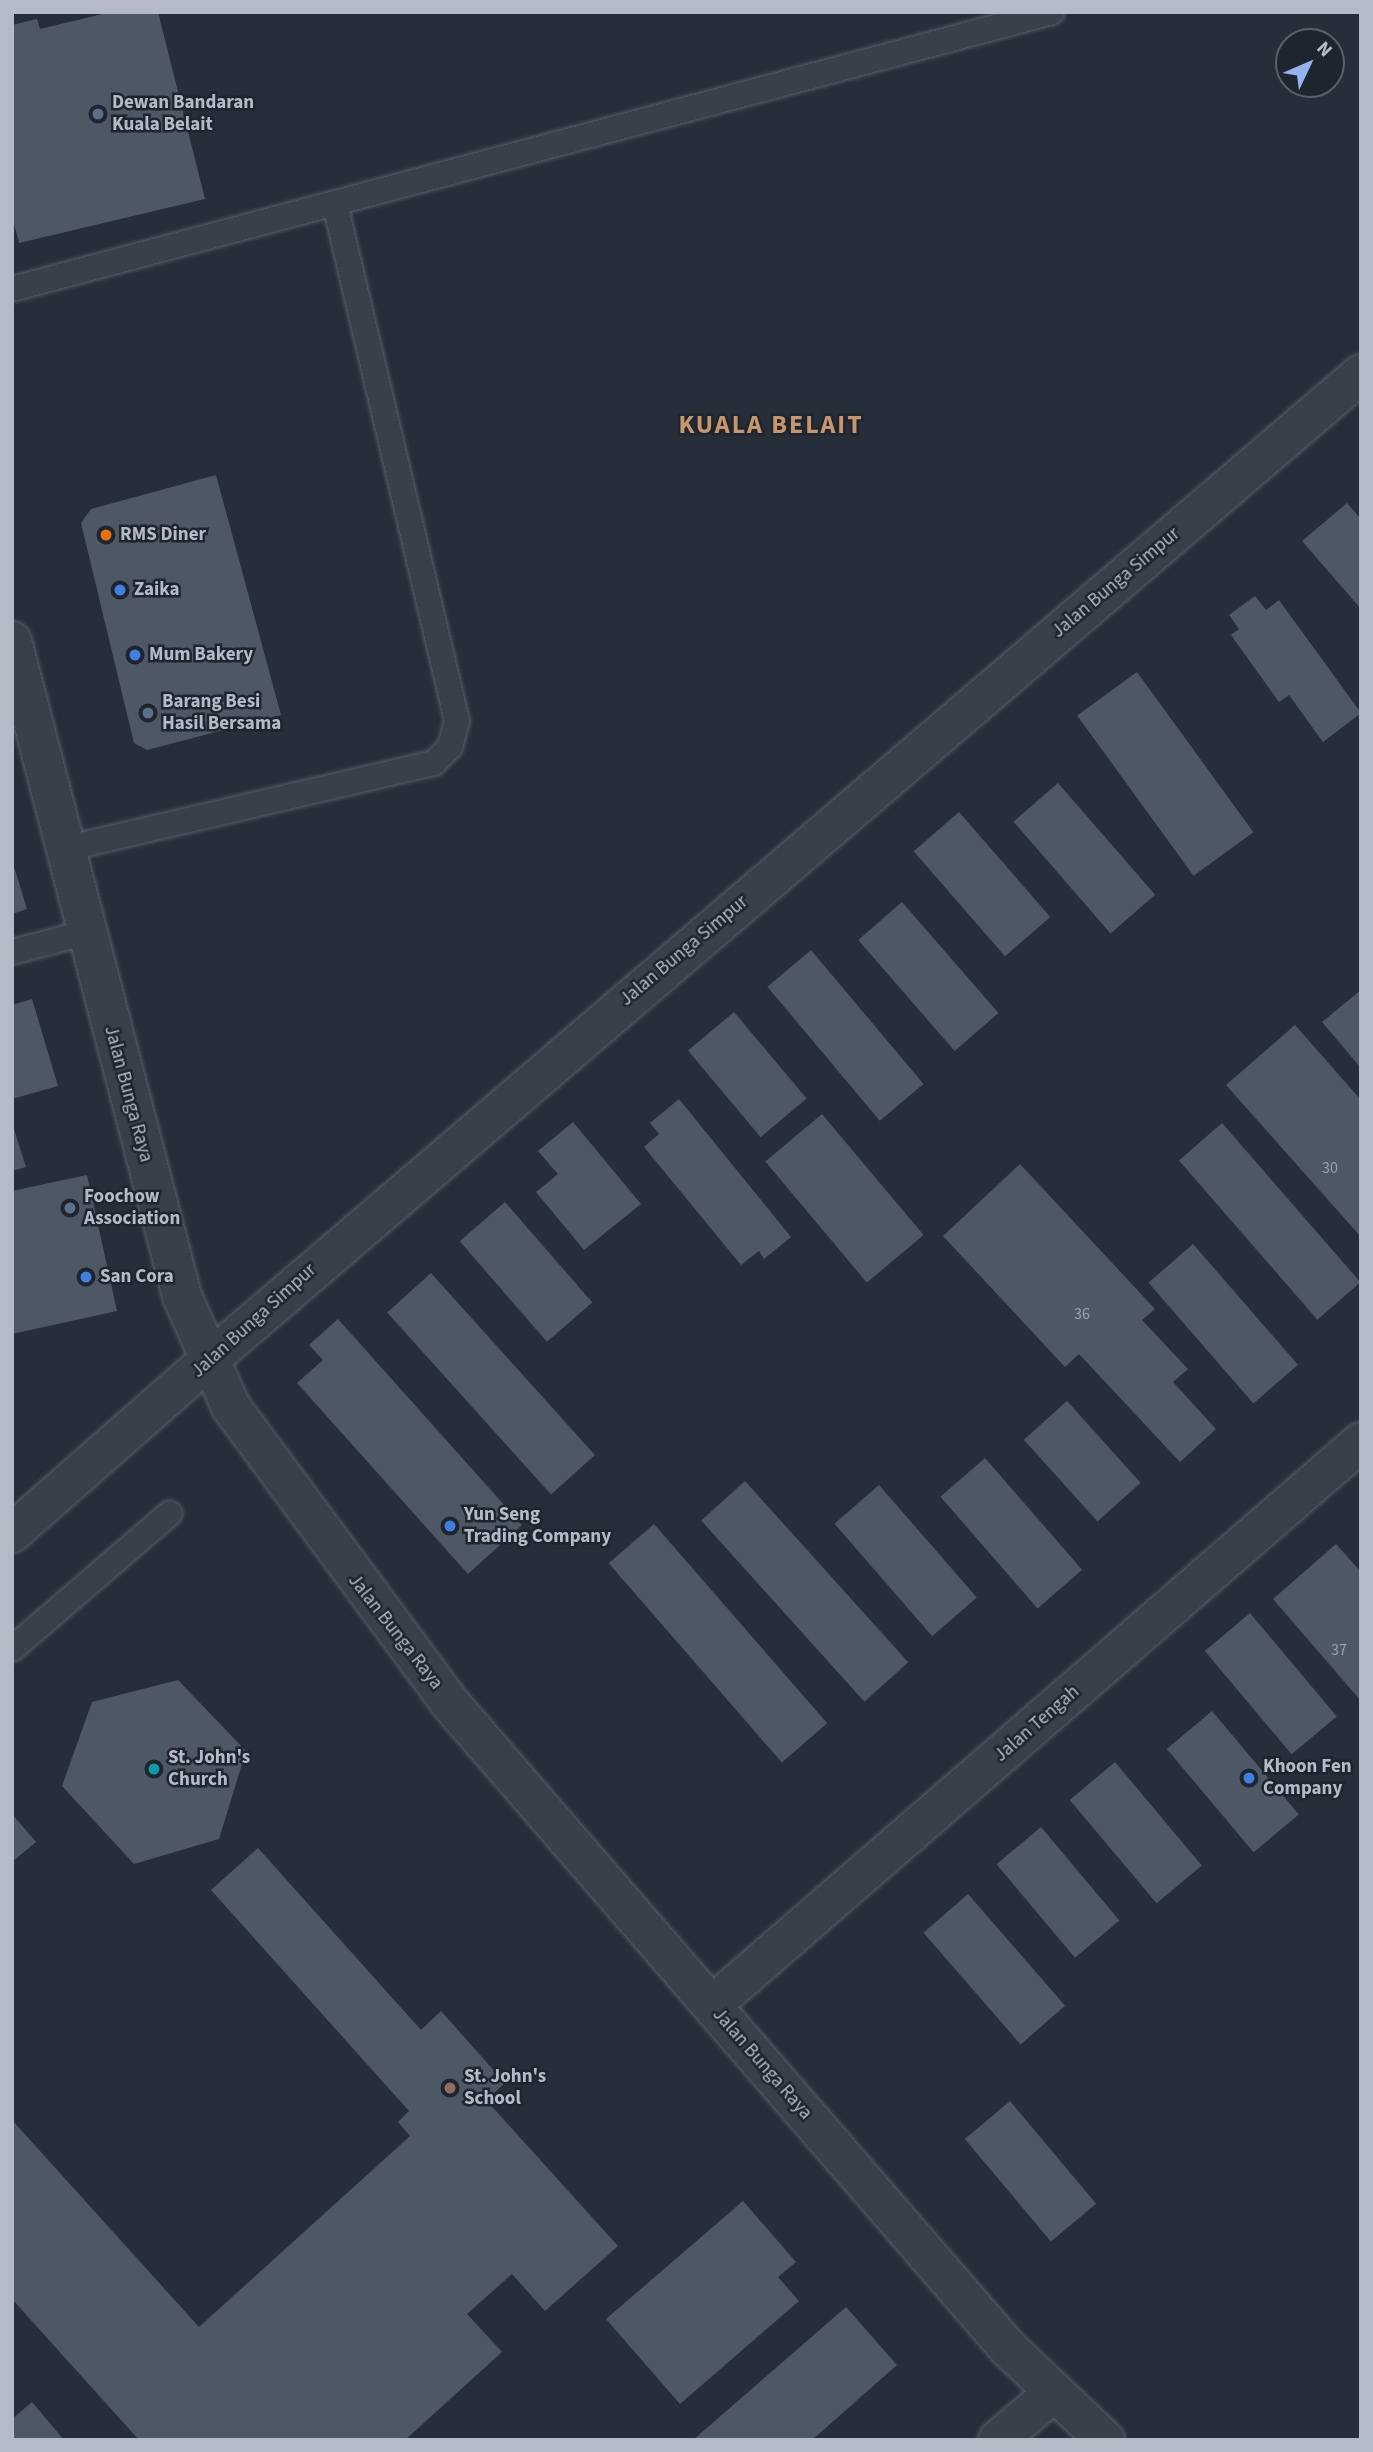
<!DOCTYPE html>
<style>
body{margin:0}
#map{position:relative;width:1373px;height:2452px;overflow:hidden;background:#262e3a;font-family:"Source Sans 3",sans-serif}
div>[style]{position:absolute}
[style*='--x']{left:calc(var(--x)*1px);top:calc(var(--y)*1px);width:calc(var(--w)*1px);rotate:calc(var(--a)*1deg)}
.building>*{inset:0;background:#4e5865;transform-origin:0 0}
.roads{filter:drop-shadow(0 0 2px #575e68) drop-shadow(0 0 2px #575e68)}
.service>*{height:24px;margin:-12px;padding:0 12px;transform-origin:12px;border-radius:12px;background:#39404a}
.minor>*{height:38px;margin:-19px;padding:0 19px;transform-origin:19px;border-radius:19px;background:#39404a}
.tertiary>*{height:38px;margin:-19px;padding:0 19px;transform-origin:19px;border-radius:19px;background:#39404a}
.dots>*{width:19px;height:19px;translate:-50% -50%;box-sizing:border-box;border:4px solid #1e252f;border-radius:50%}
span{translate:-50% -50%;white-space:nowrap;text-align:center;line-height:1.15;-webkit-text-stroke:5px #1e252f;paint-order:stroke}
.number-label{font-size:16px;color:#9ba2ae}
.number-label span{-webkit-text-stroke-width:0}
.poi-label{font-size:19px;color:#b5bbc6;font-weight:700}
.left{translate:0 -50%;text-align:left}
.street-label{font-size:19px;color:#b5bbc6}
.district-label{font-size:26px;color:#c8966d;font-weight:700;letter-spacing:2px}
.frame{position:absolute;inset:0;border:14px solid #b5bbc6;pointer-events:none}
.north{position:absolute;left:1275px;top:28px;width:70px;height:70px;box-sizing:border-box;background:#1e252f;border:2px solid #5a616b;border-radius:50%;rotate:46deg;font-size:19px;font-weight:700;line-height:28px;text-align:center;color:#b5bbc6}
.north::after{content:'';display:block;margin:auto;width:24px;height:32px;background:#93b4ec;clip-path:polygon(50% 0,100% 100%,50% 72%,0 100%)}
</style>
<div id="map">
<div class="building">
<i style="clip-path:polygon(111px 12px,158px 12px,205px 199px,19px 243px,12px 216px,12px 25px,37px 19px,40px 29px)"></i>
<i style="clip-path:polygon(216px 475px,281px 715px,147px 750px,134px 743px,81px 523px,91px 509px)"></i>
<i style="clip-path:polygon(1347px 503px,1361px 519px,1361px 609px,1302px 541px)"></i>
<i style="clip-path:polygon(1255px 596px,1266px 610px,1279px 600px,1361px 713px,1323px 742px,1289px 695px,1279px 702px,1231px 635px,1239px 629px,1229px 615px)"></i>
<i style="left:1137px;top:672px;width:198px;height:74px;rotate:54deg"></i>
<i style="left:1058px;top:783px;width:148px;height:59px;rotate:49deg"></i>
<i style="left:959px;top:812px;width:139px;height:60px;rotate:49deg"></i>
<i style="clip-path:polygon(12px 860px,27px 909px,12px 914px)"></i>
<i style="left:902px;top:902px;width:147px;height:58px;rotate:49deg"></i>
<i style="left:811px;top:950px;width:175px;height:57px;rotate:50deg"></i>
<i style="clip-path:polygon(1361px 990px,1361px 1068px,1322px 1022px)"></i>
<i style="clip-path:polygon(32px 999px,58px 1086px,12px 1099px,12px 1005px)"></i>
<i style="left:734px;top:1012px;width:113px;height:60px;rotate:50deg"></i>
<i style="clip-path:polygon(1295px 1025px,1361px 1100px,1361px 1237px,1226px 1085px)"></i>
<i style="clip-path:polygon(679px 1099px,791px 1237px,764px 1259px,759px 1251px,741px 1265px,644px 1147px,659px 1134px,650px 1123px)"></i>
<i style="left:822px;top:1114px;width:158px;height:74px;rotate:50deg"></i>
<i style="clip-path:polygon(573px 1122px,641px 1204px,584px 1250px,536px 1192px,558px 1174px,538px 1151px)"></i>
<i style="clip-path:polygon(12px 1123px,26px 1167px,12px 1171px)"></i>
<i style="left:1222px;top:1123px;width:211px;height:57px;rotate:49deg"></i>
<i style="clip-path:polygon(1020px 1164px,1155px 1309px,1142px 1320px,1188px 1369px,1173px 1382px,1216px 1429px,1180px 1462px,1079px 1354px,1065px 1367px,943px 1236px)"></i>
<i style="clip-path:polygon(87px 1175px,117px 1311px,12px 1334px,12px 1191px)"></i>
<i style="left:505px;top:1202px;width:133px;height:60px;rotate:49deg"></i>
<i style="left:1193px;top:1244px;width:160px;height:59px;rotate:49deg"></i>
<i style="left:431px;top:1273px;width:245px;height:59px;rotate:48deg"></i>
<i style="clip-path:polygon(338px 1319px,522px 1525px,468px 1574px,297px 1383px,323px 1360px,309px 1345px)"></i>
<i style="left:1067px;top:1401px;width:110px;height:58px;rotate:48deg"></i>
<i style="left:985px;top:1458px;width:148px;height:59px;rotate:49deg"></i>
<i style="left:745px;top:1481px;width:244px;height:59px;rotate:48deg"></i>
<i style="left:879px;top:1485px;width:149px;height:59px;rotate:49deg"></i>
<i style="left:654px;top:1524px;width:264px;height:60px;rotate:49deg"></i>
<i style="clip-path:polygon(1336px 1544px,1361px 1572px,1361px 1701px,1273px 1599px)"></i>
<i style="left:1250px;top:1613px;width:135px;height:59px;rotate:50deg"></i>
<i style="clip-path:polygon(178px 1680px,246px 1751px,219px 1839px,134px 1864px,62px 1786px,92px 1702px)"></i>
<i style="left:1212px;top:1711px;width:135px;height:59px;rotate:50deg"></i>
<i style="left:1115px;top:1762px;width:135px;height:59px;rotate:50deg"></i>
<i style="clip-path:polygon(12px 1814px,36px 1842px,12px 1862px)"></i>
<i style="left:1041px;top:1827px;width:122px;height:58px;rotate:50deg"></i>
<i style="clip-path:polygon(258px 1848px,421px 2030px,441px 2011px,505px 2083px,486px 2100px,618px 2246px,545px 2311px,512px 2274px,467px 2314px,502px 2352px,405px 2440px,139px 2440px,12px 2299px,12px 2120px,199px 2327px,410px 2136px,398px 2122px,409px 2111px,211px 1890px)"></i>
<i style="left:968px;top:1894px;width:148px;height:59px;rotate:49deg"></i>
<i style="left:1010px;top:2101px;width:134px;height:59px;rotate:50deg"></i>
<i style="clip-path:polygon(743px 2201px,796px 2262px,778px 2277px,799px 2301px,680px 2404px,606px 2319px)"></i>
<i style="clip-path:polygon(846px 2307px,897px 2365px,812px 2440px,693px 2440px)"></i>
<i style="clip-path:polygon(32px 2402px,64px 2440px,12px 2440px,12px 2419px)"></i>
</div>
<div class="roads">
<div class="service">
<i style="--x:12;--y:289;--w:1076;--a:-14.91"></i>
<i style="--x:64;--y:849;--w:380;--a:-13.1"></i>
<i style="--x:434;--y:763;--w:23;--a:-45"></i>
<i style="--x:450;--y:747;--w:27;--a:-75"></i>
<i style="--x:457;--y:721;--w:531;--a:-103.28"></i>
<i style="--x:12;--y:952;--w:74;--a:-14.8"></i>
<i style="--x:12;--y:1649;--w:208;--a:-40.7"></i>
</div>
<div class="minor">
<i style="--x:209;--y:1360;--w:1516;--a:-40.56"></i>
<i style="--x:712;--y:2005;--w:859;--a:-40.94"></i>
<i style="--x:998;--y:2440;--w:71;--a:-40.4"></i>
</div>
<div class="tertiary">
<i style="--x:12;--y:641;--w:677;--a:75.45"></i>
<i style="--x:182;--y:1296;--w:121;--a:66.2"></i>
<i style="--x:231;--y:1407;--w:367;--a:53.5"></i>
<i style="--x:449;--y:1702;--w:854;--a:49.13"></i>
<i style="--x:1008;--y:2348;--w:134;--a:43.5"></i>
<i style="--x:12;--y:1533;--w:262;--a:-41.3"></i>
</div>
</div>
<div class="dots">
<i style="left:98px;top:114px;background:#5c6f8a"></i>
<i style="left:106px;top:535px;background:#e8710a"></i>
<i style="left:120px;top:590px;background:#3f7fe0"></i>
<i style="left:135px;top:655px;background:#3f7fe0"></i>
<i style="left:148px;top:713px;background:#5c6f8a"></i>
<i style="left:70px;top:1208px;background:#5c6f8a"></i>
<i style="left:86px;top:1277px;background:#3f7fe0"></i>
<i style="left:450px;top:1526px;background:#3f7fe0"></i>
<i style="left:154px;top:1769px;background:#0f9aa8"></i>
<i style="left:1249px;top:1778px;background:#3f7fe0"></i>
<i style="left:450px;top:2088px;background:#8d6e63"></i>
</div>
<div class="number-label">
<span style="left:1330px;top:1168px">30</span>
<span style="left:1082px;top:1314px">36</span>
<span style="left:1339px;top:1650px">37</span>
</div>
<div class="poi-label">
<span class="left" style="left:112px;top:114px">Dewan Bandaran<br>Kuala Belait</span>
<span class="left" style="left:120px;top:535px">RMS Diner</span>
<span class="left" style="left:134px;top:590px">Zaika</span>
<span class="left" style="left:149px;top:655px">Mum Bakery</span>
<span class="left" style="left:162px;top:713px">Barang Besi<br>Hasil Bersama</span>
<span class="left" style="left:84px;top:1208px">Foochow<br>Association</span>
<span class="left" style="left:100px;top:1277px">San Cora</span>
<span class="left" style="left:464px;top:1526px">Yun Seng<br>Trading Company</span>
<span class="left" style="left:168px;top:1769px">St. John's<br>Church</span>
<span class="left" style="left:1263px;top:1778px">Khoon Fen<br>Company</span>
<span class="left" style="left:464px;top:2088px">St. John's<br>School</span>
</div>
<div class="street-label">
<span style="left:1116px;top:583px;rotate:-40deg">Jalan Bunga Simpur</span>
<span style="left:684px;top:951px;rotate:-40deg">Jalan Bunga Simpur</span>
<span style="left:128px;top:1094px;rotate:75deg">Jalan Bunga Raya</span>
<span style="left:254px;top:1321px;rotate:-42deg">Jalan Bunga Simpur</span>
<span style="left:395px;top:1632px;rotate:52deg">Jalan Bunga Raya</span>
<span style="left:1037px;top:1724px;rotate:-41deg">Jalan Tengah</span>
<span style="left:762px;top:2064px;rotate:49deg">Jalan Bunga Raya</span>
</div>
<div class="district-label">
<span style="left:771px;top:425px">KUALA BELAIT</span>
</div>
<div class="frame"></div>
<div class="north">N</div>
</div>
